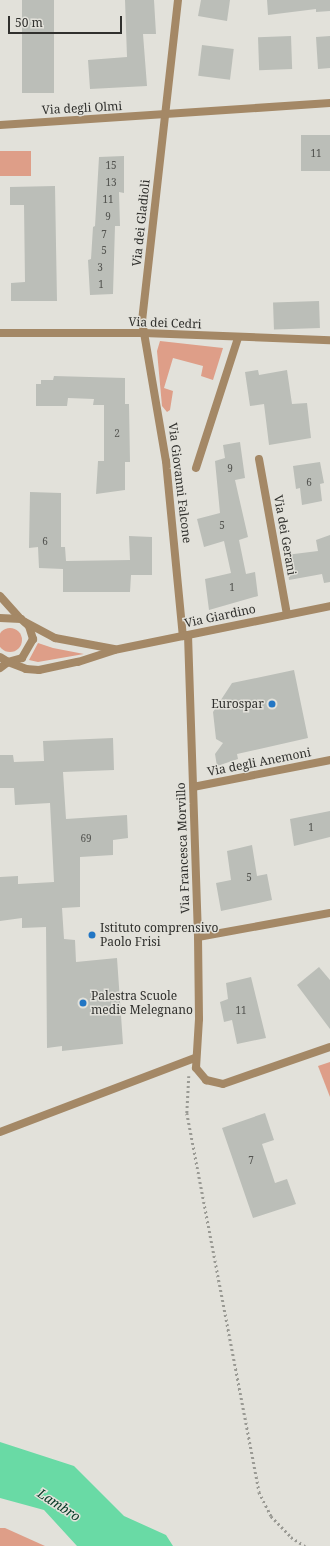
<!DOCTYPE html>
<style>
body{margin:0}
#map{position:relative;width:330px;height:1546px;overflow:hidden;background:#e2e1da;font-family:"Noto Serif",serif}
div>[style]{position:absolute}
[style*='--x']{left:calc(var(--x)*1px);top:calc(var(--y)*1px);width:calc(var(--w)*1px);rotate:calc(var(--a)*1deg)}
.green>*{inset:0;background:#de9e88;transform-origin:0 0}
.round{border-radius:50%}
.water>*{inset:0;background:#69daa5}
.building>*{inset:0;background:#bbbeb8;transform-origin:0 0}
.path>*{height:2.5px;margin-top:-1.25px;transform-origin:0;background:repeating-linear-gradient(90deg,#9a9a94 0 2px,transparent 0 5px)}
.service>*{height:8px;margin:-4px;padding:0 4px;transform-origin:4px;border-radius:4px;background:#a48866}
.minor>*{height:8px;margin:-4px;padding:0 4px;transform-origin:4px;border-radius:4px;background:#a48866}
.tertiary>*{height:8px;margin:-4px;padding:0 4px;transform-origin:4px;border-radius:4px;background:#a48866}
.dots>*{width:11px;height:11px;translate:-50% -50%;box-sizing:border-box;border:2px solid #e2e1da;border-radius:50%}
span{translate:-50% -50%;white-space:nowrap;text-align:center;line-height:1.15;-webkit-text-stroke:3px #e2e1da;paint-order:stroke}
.number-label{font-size:10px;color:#535450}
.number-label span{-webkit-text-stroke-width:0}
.street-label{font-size:12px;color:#30302d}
.poi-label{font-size:12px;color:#30302d}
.right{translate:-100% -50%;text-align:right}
.left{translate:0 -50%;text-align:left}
.water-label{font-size:13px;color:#053824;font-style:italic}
.scale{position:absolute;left:8px;top:16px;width:114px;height:18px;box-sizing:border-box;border:2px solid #30302d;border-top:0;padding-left:5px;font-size:12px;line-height:14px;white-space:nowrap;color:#30302d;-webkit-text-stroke:3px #e2e1da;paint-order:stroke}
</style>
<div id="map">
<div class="green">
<i style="left:0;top:151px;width:31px;height:25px"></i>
<i style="clip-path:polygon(160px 341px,223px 348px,213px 380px,201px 376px,203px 366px,173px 358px,164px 388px,173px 391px,170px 410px,167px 412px,162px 406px,157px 351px)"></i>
<i class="round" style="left:-2px;top:628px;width:24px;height:24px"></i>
<i style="clip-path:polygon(38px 643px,53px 648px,84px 654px,38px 662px,29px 660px)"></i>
<i style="clip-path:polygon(330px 1062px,330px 1097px,318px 1066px)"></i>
<i style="clip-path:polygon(0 1528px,5px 1528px,45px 1546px,0 1546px)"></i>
</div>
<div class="water">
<i style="clip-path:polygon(0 1442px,74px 1466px,124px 1516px,166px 1535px,173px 1546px,77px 1546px,44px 1510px,0 1498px)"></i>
</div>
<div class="building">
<i style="left:22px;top:0;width:32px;height:93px"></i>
<i style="clip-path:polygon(125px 0,154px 0,156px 34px,143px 34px,147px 86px,90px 89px,88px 60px,127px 57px)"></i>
<i style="clip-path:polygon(201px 0,230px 0,227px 21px,198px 16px)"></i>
<i style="clip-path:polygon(267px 0,330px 0,330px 11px,316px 12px,316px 9px,268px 15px)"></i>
<i style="left:291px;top:36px;width:33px;height:33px;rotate:88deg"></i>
<i style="clip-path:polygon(330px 36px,330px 68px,318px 69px,316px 37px)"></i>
<i style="left:202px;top:45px;width:32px;height:31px;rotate:7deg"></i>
<i style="left:330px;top:135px;width:36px;height:29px;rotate:90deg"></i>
<i style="clip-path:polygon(124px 156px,124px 193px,119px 192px,120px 226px,115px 226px,113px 294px,90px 295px,88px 260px,91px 259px,93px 227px,95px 226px,99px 157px)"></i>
<i style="clip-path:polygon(55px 186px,57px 301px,11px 301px,11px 283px,25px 282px,24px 205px,10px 205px,10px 187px)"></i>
<i style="left:319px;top:301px;width:27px;height:46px;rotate:88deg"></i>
<i style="clip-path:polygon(258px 370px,259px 375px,287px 370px,292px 404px,307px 403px,311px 438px,269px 445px,264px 404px,250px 406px,245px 372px)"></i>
<i style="clip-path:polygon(54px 376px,125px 378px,125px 404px,129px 404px,130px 462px,125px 462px,125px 490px,96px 494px,98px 461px,104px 461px,104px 405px,93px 405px,94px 399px,68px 398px,67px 406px,36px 406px,36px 384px,41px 384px,41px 380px,53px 380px)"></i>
<i style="clip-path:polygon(240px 442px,245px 478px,235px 480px,248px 537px,239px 540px,246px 574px,255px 572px,258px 596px,209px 610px,205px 579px,231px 573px,224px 541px,204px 547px,197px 519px,220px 513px,215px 461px,225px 458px,223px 445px)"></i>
<i style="clip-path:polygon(320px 462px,324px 483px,320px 484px,322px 501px,302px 505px,300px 488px,296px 489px,293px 466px)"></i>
<i style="clip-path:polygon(30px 492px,61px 493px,61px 547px,65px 547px,66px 561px,130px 560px,129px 536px,152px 537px,152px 575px,131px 575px,130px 592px,63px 592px,63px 569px,39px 568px,38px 547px,29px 548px)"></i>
<i style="clip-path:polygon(330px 535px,330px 582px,324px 583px,322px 574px,289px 580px,286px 555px,318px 551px,316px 540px)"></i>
<i style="clip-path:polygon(294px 670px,308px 738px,237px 754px,238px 759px,217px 766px,215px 754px,223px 743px,216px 739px,213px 712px,232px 683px)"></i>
<i style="clip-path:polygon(113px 738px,114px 770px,63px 772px,66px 819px,127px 815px,128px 838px,113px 840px,113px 855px,80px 857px,80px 907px,62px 908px,64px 939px,75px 940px,76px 962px,117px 958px,123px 1044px,62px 1051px,62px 1046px,47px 1048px,46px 927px,22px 928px,22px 918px,0 921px,0 877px,18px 876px,18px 884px,54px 882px,50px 803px,15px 805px,14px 788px,0 788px,0 755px,13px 755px,14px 762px,44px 761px,43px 741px)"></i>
<i style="clip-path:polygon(330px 811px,330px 837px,294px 846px,290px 819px)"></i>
<i style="clip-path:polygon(252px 845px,257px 876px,267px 874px,272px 900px,221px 911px,216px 883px,231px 880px,227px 851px)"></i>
<i style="clip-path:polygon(319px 967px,330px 980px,330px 1029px,297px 985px)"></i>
<i style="clip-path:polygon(251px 977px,266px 1038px,237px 1044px,232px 1020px,224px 1022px,220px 1002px,228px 999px,226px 983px)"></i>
<i style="clip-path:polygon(265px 1113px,274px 1140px,262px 1144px,275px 1183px,287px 1179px,296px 1204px,253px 1218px,222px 1128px)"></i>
</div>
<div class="path">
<i style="--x:189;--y:1076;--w:37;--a:93"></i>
<i style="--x:187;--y:1113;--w:386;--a:79.2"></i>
<i style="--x:259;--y:1492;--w:27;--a:63"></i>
<i style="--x:271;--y:1516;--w:29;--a:46"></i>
<i style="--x:291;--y:1537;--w:17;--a:33"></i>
</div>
<div class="service">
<i style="--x:0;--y:668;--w:10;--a:-37"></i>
<i style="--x:0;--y:1132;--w:209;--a:-20.8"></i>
</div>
<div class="minor">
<i style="--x:178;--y:0;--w:323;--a:96.4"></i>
<i style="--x:142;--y:321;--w:142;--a:80.3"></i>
<i style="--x:166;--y:461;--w:176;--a:84.5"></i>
<i style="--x:183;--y:636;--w:150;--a:-11.5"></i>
<i style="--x:0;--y:125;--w:331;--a:-3.8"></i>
<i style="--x:0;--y:333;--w:144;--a:0"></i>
<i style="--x:144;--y:333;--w:186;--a:2.2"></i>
<i style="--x:259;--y:459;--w:158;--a:79.8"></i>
<i style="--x:196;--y:468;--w:137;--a:-72.1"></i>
<i style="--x:188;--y:635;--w:302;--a:88.1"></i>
<i style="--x:198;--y:937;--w:82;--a:89.3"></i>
<i style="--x:199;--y:1019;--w:49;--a:93.5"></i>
<i style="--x:196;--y:1068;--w:16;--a:50"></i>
<i style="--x:206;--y:1080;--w:17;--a:13"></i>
<i style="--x:223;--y:1084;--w:113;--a:-19.1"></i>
<i style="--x:193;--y:787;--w:140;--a:-11.1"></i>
<i style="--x:198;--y:937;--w:134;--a:-10.3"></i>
</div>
<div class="tertiary">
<i style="--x:0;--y:596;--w:28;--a:48"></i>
<i style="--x:0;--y:618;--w:21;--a:3"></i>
<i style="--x:21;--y:619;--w:11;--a:41"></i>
<i style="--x:29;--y:626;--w:14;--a:73"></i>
<i style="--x:33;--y:639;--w:22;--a:120"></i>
<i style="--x:22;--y:658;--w:15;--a:164"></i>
<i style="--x:8;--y:662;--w:9;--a:-148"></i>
<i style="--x:25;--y:622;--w:34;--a:28"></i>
<i style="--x:55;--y:638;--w:60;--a:10.6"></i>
<i style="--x:8;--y:662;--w:19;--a:21"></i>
<i style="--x:26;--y:669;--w:13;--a:4"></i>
<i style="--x:39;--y:670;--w:40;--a:-12"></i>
<i style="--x:78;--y:662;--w:38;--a:-18"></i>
<i style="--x:114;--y:650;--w:70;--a:-11.5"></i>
</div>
<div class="dots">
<i style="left:272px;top:704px;background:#2276c4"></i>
<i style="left:92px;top:935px;background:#2276c4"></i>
<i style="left:83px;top:1003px;background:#2276c4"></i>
</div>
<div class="number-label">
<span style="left:316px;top:154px">11</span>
<span style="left:111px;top:166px">15</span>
<span style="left:111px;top:183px">13</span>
<span style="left:108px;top:200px">11</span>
<span style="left:108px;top:217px">9</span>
<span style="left:104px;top:235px">7</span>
<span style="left:104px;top:251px">5</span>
<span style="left:100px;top:268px">3</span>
<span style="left:101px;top:285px">1</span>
<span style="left:117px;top:434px">2</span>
<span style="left:230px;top:469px">9</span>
<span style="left:309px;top:483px">6</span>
<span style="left:222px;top:526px">5</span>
<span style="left:45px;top:542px">6</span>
<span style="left:232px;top:588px">1</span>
<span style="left:311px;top:828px">1</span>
<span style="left:86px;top:839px">69</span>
<span style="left:249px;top:878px">5</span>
<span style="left:241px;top:1011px">11</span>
<span style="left:251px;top:1161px">7</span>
</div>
<div class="street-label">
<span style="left:82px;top:108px;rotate:-3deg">Via degli Olmi</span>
<span style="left:141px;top:223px;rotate:-84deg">Via dei Gladioli</span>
<span style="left:165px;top:323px;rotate:2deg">Via dei Cedri</span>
<span style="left:180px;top:483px;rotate:83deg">Via Giovanni Falcone</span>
<span style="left:285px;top:535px;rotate:80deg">Via dei Gerani</span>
<span style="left:220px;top:616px;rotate:-12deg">Via Giardino</span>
<span style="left:259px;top:762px;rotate:-11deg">Via degli Anemoni</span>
<span style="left:183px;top:848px;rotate:-92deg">Via Francesca Morvillo</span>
</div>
<div class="poi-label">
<span class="right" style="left:264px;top:704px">Eurospar</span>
<span class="left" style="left:100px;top:935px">Istituto comprensivo<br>Paolo Frisi</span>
<span class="left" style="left:91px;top:1003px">Palestra Scuole<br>medie Melegnano</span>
</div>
<div class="water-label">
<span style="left:59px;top:1505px;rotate:33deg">Lambro</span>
</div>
<div class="scale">50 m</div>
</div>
